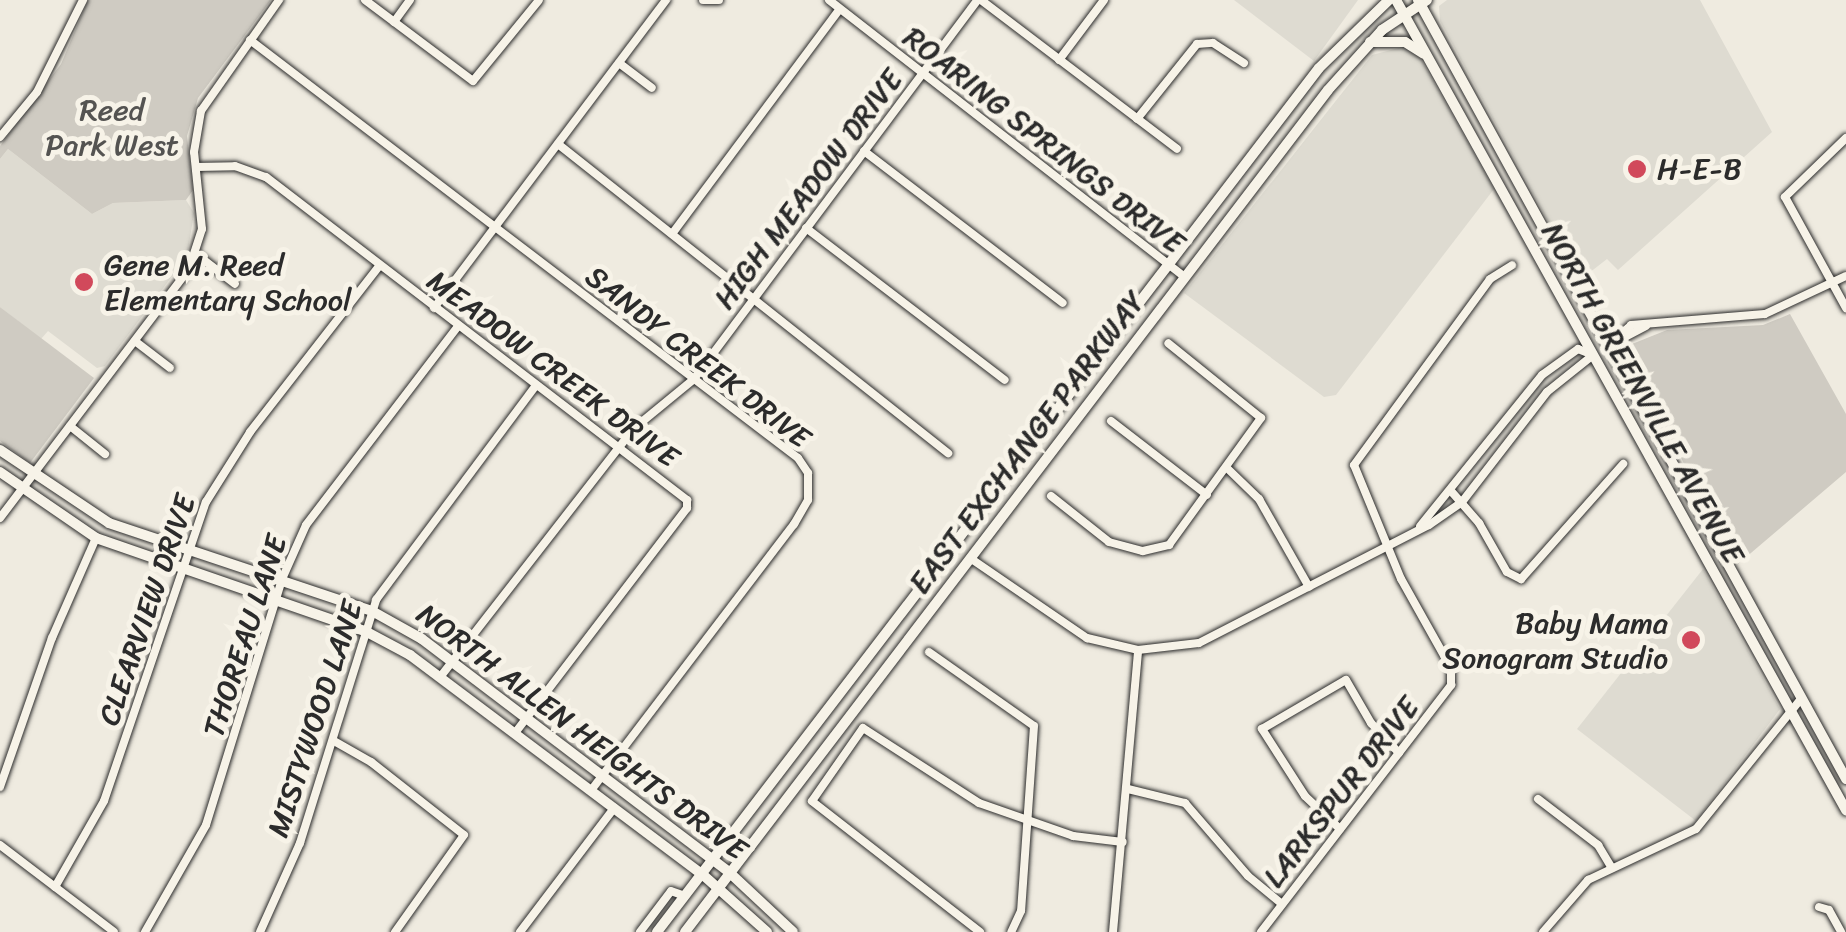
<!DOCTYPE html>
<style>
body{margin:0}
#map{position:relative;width:1846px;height:932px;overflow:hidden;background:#efebe0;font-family:Sriracha,sans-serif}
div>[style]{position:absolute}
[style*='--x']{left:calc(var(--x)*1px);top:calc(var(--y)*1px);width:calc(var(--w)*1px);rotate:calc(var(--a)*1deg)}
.built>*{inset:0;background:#dedbd1}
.green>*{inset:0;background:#cfcbc2}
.roads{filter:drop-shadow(0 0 2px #2b2b2b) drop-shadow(0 0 2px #2b2b2b)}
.minor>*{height:8px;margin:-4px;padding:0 4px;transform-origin:4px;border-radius:4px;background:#f7f3e8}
.major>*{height:10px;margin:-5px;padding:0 5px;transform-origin:5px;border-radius:5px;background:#f7f3e8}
.dots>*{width:28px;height:28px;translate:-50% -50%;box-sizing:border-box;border:5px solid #f7f3e8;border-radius:50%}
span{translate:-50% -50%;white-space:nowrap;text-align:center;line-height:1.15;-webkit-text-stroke:10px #f7f3e8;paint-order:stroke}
.park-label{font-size:30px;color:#545351}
.street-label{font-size:30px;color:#2b2b2b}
.poi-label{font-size:30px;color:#2b2b2b}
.left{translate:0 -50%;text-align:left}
.right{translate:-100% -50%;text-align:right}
</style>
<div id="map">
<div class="built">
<i style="clip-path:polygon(1234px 0,1358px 0,1314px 61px)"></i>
<i style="clip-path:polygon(1447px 0,1700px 0,1772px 132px,1618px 270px,1607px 259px,1580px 280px,1440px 21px,1439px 6px)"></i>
<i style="clip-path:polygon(1406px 46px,1418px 54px,1494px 189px,1336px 395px,1324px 397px,1184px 293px,1372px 55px)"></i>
<i style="clip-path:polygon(8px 149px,92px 214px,113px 203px,186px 200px,194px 213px,187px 256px,105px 366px,97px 368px,48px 331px,41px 339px,0 307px,0 159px)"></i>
<i style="clip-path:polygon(1703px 569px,1780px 709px,1696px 821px,1577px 729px)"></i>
</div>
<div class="green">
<i style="clip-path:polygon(88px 0,271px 0,198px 98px,187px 136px,193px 190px,186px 200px,113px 203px,92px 214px,8px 149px,0 159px,0 146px,61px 64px)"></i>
<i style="clip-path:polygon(0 307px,94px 378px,30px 463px,0 441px)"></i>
<i style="clip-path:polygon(1790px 314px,1846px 414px,1846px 472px,1738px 564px,1622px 348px,1667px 330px,1763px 325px)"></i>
</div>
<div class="roads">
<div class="minor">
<i style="--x:365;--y:0;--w:135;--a:36.9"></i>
<i style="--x:473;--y:81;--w:104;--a:-50.8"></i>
<i style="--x:703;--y:0;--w:16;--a:0"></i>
<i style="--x:829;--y:0;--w:451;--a:37.9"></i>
<i style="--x:981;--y:0;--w:246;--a:37.2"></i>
<i style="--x:394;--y:22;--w:27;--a:-54"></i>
<i style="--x:250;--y:40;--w:689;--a:37.34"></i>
<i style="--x:798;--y:458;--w:18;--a:56"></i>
<i style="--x:808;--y:473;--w:27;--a:90"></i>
<i style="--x:808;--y:500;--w:28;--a:120"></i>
<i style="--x:794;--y:524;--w:335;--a:127.3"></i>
<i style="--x:1059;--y:60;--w:75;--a:-53.1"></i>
<i style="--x:619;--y:63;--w:41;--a:37.1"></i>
<i style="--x:1137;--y:119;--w:96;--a:-51.3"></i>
<i style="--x:1197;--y:44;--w:16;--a:-4"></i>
<i style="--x:1213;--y:43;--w:37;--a:33"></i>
<i style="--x:0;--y:137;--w:58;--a:-50.6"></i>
<i style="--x:37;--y:92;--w:103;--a:-63.4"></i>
<i style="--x:1846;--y:138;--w:85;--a:136"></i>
<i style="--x:1785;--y:197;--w:127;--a:61.2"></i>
<i style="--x:558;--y:144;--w:498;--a:38.4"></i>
<i style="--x:864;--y:151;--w:250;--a:37.4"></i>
<i style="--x:196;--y:167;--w:39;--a:-1"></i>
<i style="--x:235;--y:166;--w:33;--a:20"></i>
<i style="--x:266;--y:177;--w:531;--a:37.5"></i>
<i style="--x:687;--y:500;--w:8;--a:90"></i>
<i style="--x:687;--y:508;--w:283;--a:127.4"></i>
<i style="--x:806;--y:228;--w:250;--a:37.4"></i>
<i style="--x:672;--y:234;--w:279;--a:-53.3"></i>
<i style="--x:196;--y:254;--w:49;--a:37.6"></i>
<i style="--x:434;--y:308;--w:386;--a:-53"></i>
<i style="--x:135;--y:341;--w:44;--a:37.6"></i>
<i style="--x:1608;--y:346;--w:31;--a:-42"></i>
<i style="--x:1631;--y:325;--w:134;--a:-4.7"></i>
<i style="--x:1765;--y:314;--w:89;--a:-25.1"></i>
<i style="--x:1608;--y:346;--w:43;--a:-27.8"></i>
<i style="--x:1111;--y:421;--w:121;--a:37.6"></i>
<i style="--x:70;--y:426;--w:45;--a:38.7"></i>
<i style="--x:1227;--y:468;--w:45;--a:44.1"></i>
<i style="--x:1259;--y:499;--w:101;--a:60.4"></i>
<i style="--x:1451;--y:491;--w:43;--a:48.8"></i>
<i style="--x:1479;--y:523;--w:56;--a:60.3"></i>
<i style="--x:1507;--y:572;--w:16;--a:27"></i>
<i style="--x:1521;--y:579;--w:154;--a:-48.4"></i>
<i style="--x:1051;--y:496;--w:74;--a:38.4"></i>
<i style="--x:1109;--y:542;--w:35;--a:15"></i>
<i style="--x:1143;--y:551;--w:27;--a:-13"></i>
<i style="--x:1169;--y:545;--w:157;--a:-54.1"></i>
<i style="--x:1261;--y:418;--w:119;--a:-141.1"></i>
<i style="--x:0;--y:518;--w:313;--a:-52.8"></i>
<i style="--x:189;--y:269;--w:42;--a:-72"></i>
<i style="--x:202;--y:229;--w:77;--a:-95.9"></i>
<i style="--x:194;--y:152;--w:42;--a:-80.3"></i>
<i style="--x:201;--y:111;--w:136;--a:-54.9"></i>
<i style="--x:970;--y:558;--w:142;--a:34.4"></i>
<i style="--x:1087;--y:638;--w:52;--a:13.2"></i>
<i style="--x:1138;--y:650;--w:61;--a:-6.5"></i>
<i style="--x:1199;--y:643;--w:259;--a:-27.2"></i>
<i style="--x:1429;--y:525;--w:40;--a:-34.9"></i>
<i style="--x:1462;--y:502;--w:139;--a:-52.3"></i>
<i style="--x:1547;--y:392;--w:59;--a:-38.8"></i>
<i style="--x:1593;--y:355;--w:16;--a:-158"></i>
<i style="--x:1578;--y:349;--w:44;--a:144.2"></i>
<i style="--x:1542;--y:375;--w:194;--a:128.9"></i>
<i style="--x:929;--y:652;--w:128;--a:35.2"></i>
<i style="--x:1034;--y:726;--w:185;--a:94"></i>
<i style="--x:1021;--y:911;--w:23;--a:115"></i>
<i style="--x:441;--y:676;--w:313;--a:-52.1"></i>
<i style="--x:633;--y:429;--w:79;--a:-39.3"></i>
<i style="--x:694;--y:379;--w:474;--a:-53.2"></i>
<i style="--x:334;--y:741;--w:43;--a:29.6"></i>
<i style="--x:371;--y:762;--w:118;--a:38.1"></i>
<i style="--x:464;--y:835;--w:119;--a:125.4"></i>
<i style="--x:0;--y:787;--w:158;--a:-70.8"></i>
<i style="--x:52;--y:638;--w:109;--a:-66.3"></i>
<i style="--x:1128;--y:789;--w:59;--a:13.8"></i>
<i style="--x:1185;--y:803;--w:96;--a:49.2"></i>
<i style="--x:1248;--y:876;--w:44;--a:39.5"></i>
<i style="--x:1538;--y:799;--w:76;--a:37.5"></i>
<i style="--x:1598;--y:845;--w:27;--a:59"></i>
<i style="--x:1340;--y:829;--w:48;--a:-136.7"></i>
<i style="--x:1305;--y:796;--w:80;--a:-122.7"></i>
<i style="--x:1262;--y:729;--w:97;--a:-30.3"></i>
<i style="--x:1346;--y:680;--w:50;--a:59.8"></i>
<i style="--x:1371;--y:723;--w:41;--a:47"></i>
<i style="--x:0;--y:845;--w:143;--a:37.3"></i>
<i style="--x:55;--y:887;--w:99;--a:-60.3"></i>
<i style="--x:104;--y:801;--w:316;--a:-71.2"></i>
<i style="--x:206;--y:502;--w:83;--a:-57.8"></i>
<i style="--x:250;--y:432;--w:210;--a:-52.1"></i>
<i style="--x:1819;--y:907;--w:10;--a:17"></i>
<i style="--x:1829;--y:910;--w:25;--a:61"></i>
<i style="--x:145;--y:932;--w:123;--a:-60.3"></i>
<i style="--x:206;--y:825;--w:257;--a:-72.8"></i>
<i style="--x:282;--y:579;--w:59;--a:-66"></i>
<i style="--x:306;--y:525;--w:250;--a:-52.6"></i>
<i style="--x:260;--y:932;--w:98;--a:-65.8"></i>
<i style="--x:300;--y:843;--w:255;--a:-72.6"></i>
<i style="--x:376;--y:600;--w:268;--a:-53.3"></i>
<i style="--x:520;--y:932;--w:156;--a:-52.8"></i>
<i style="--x:640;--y:932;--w:51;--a:-52.9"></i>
<i style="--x:671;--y:891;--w:15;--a:20"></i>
<i style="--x:980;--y:932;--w:213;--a:-142.1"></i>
<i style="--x:812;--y:801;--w:89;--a:-55.1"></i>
<i style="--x:863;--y:728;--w:138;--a:32.9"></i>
<i style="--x:979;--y:803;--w:100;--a:19.3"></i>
<i style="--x:1073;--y:836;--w:50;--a:6.8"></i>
<i style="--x:1113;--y:932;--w:283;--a:-84.9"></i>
<i style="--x:1261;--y:932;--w:312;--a:-52.4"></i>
<i style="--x:1451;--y:685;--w:17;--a:-90"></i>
<i style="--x:1451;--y:668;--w:102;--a:-119.3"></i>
<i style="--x:1401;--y:579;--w:123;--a:-112.4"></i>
<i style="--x:1354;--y:465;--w:230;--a:-53.8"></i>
<i style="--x:1490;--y:279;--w:26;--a:-32"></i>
<i style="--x:1543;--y:932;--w:69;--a:-49.1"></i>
<i style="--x:1588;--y:880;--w:119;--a:-25.3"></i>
<i style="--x:1696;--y:829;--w:167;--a:-51.1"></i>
</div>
<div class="major">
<i style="--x:1396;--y:0;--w:927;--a:60.95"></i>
<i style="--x:1418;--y:0;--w:889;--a:61.21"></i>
<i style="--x:1370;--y:42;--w:35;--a:0"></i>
<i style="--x:1405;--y:42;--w:22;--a:32"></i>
<i style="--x:0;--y:450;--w:131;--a:33.8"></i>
<i style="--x:109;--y:523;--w:277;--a:18.5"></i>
<i style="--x:372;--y:611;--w:57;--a:29.2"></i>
<i style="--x:422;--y:639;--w:387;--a:37.2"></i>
<i style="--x:730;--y:873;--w:86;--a:43.1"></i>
<i style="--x:0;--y:472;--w:116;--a:34.5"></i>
<i style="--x:96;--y:538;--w:285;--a:19.1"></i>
<i style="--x:365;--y:631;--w:51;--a:28.1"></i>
<i style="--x:410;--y:655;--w:365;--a:36.9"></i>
<i style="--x:702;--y:874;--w:87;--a:41.7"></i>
<i style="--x:657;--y:932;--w:1088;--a:-52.54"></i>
<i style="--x:1319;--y:68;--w:98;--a:-44.2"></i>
<i style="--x:685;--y:932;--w:1059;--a:-52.63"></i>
<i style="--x:1328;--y:90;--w:81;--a:-48"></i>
<i style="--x:1382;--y:30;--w:54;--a:-33.7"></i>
</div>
</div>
<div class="dots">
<i style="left:1637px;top:169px;background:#d1495b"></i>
<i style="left:84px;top:282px;background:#d1495b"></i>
<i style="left:1691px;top:640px;background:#d1495b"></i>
</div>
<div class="park-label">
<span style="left:112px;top:127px">Reed<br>Park West</span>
</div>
<div class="street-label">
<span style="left:1044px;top:140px;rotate:38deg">ROARING SPRINGS DRIVE</span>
<span style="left:808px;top:189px;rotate:-53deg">HIGH MEADOW DRIVE</span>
<span style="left:698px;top:357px;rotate:38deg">SANDY CREEK DRIVE</span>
<span style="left:553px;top:369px;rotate:37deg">MEADOW CREEK DRIVE</span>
<span style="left:1643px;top:393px;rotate:61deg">NORTH GREENVILLE AVENUE</span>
<span style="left:1027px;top:442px;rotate:-53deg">EAST EXCHANGE PARKWAY</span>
<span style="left:147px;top:610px;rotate:-71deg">CLEARVIEW DRIVE</span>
<span style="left:245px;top:636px;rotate:-72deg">THOREAU LANE</span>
<span style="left:315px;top:719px;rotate:-72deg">MISTYWOOD LANE</span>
<span style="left:582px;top:732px;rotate:37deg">NORTH ALLEN HEIGHTS DRIVE</span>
<span style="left:1341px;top:792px;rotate:-52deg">LARKSPUR DRIVE</span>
</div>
<div class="poi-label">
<span class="left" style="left:1657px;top:169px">H-E-B</span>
<span class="left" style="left:104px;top:282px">Gene M. Reed<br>Elementary School</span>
<span class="right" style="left:1668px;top:640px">Baby Mama<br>Sonogram Studio</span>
</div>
</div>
